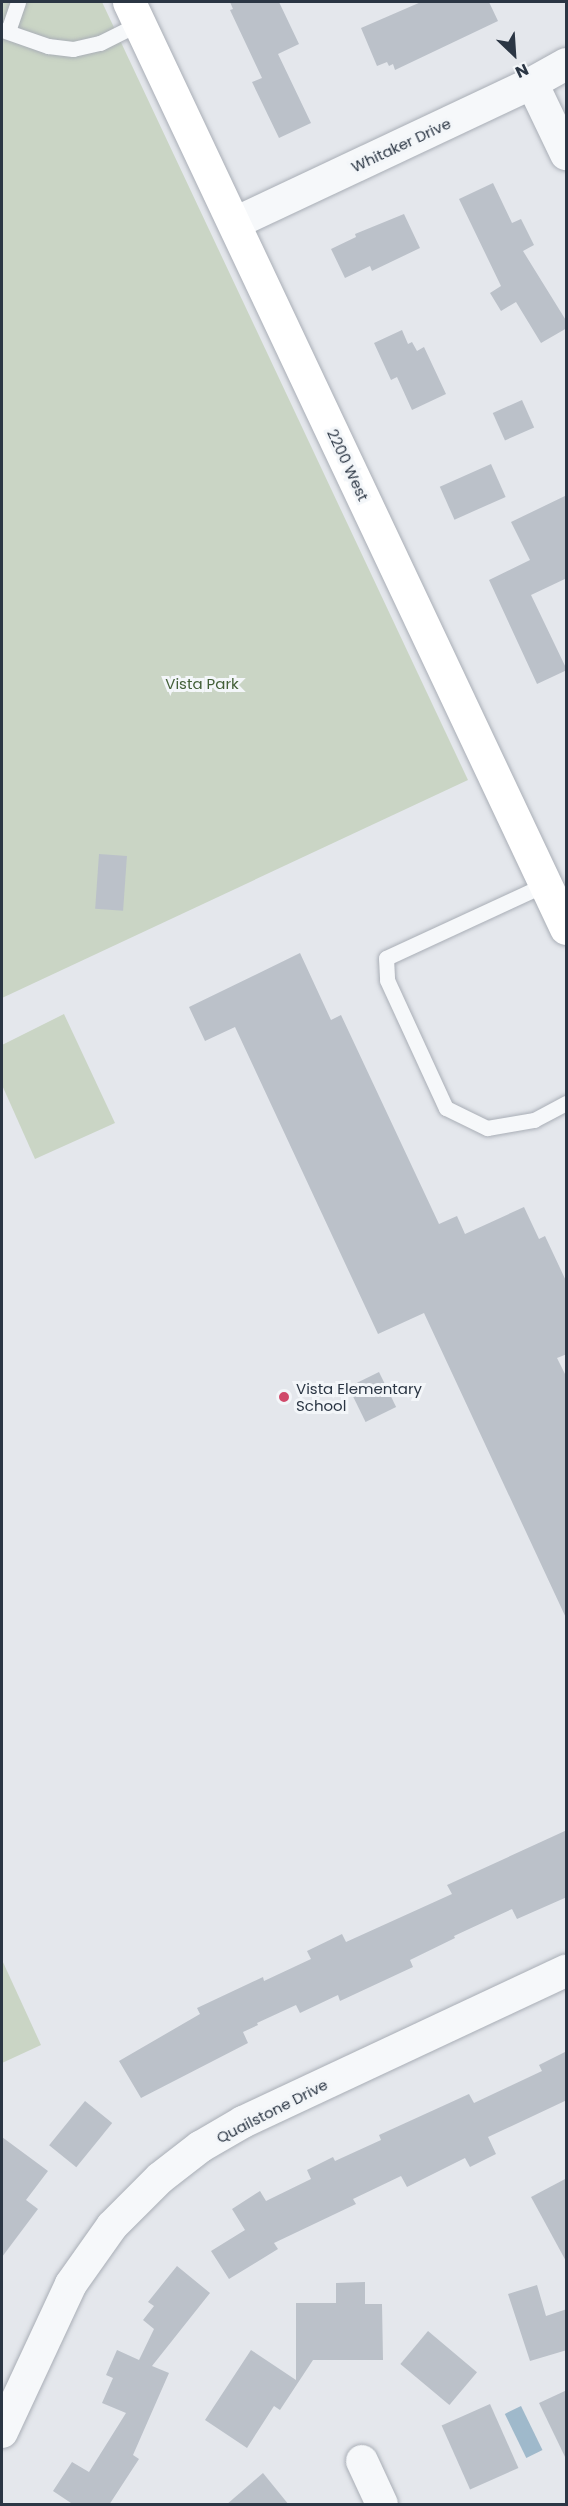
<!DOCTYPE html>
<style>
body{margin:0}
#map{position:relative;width:568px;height:2506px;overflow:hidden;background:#e4e7ec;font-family:Poppins,sans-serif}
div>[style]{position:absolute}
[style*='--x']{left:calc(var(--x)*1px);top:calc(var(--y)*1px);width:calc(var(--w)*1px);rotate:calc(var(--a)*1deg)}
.green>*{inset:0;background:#cad5c5}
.water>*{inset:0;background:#9fb9cb;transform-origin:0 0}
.building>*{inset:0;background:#bbc1c9;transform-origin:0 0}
.roads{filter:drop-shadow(0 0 2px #a9aeb6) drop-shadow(0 0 2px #a9aeb6)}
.lane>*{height:15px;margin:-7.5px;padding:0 7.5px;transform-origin:7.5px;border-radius:7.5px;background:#f6f8fa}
.street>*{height:32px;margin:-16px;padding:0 16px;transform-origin:16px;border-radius:16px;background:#f6f8fa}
.secondary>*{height:33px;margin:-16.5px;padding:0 16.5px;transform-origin:16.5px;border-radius:16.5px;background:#fff}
.dots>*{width:16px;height:16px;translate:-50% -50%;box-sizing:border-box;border:3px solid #f3f6f9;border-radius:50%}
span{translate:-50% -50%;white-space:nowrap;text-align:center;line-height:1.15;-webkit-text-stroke:6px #f3f6f9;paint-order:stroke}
.street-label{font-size:15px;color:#2b3644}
.park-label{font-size:15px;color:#436038}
.poi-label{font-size:15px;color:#2b3644}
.left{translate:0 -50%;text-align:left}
.frame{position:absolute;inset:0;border:3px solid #2b3644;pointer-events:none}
.north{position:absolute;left:484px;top:24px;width:60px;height:60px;-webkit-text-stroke:4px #f3f6f9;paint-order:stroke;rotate:155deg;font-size:16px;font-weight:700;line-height:24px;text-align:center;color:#2b3644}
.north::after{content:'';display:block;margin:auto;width:21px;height:27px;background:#2b3644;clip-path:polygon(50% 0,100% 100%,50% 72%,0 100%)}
</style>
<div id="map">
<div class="green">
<i style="clip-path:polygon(2px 2px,102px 2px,468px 780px,2px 998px)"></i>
<i style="clip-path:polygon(64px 1014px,115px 1123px,35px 1159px,2px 1085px,2px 1045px)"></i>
<i style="clip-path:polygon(2px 1960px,41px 2045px,2px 2063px)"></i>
</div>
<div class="water">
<i style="left:521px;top:2406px;width:49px;height:18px;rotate:64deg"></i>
</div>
<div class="building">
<i style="clip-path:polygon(230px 2px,279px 2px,299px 44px,278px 54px,311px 123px,279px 138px,252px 82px,262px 78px,230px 10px,233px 9px)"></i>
<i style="clip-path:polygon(421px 2px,489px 2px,498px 21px,395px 70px,393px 64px,389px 66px,387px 62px,377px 66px,361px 28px)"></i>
<i style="clip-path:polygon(493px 183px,512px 223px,521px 219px,534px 245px,523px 251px,567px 322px,567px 328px,541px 343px,516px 302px,501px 311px,490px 293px,501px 286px,459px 199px)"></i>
<i style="clip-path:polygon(404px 214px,420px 248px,372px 271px,370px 266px,345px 278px,331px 249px,356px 237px,355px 234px)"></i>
<i style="clip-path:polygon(402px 330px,408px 344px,412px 342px,417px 351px,424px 347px,446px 394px,412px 410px,397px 377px,391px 380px,374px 343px)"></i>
<i style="left:522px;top:400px;width:30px;height:32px;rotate:66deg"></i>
<i style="left:491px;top:464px;width:36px;height:56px;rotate:66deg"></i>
<i style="clip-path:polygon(567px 495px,567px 578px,531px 595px,567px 670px,537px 684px,489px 580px,530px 560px,511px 522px)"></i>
<i style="left:99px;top:854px;width:28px;height:55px;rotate:4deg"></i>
<i style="clip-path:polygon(300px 953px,331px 1020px,341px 1015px,439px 1224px,457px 1216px,465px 1234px,524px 1207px,539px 1239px,545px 1236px,567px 1283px,567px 1354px,557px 1358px,567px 1378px,567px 1620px,424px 1313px,378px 1334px,235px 1027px,205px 1041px,189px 1007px)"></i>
<i style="left:379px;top:1372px;width:39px;height:34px;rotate:64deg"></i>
<i style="clip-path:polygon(567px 1830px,567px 1897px,517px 1919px,512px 1909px,454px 1936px,455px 1938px,410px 1960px,413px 1967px,340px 2001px,338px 1995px,300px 2013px,296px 2005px,257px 2023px,258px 2025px,243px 2032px,248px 2043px,141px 2098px,119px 2061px,200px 2014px,197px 2008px,263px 1977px,264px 1981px,311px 1959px,307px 1951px,342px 1934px,346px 1942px,452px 1894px,447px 1885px)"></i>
<i style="clip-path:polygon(567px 2051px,567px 2100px,488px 2137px,496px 2154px,470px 2167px,465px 2158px,407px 2187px,401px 2176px,353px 2199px,356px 2204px,274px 2243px,278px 2249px,229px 2279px,211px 2251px,245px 2230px,232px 2209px,260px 2191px,266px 2201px,311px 2179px,307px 2170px,333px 2157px,335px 2161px,381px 2140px,379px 2135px,469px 2094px,474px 2103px,542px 2071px,539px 2065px)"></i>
<i style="left:85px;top:2101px;width:35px;height:57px;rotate:39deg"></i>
<i style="clip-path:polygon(2px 2137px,48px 2171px,26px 2200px,38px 2209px,2px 2257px)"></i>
<i style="clip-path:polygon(567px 2178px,567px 2263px,531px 2197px)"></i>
<i style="clip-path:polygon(177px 2266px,210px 2293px,152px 2366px,169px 2373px,133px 2455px,139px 2459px,109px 2505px,74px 2505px,53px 2491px,72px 2462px,89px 2472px,126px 2413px,102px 2403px,113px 2378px,106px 2375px,117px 2350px,139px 2360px,154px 2329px,143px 2320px,154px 2306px,148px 2302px)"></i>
<i style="clip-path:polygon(365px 2282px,365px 2304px,382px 2304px,383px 2360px,313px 2360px,280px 2410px,274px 2406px,247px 2448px,205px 2420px,251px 2350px,296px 2380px,296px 2303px,336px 2303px,336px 2283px)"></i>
<i style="clip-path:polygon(537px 2285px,546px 2316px,567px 2309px,567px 2350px,530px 2361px,508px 2294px)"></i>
<i style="left:428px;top:2331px;width:64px;height:43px;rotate:40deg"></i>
<i style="clip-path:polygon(567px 2390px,567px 2461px,539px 2403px)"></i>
<i style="left:490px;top:2404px;width:70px;height:53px;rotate:66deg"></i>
<i style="clip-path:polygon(263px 2473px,289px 2505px,226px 2505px)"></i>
</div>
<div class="roads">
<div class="lane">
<i style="--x:2;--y:30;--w:49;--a:19.2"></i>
<i style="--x:48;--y:46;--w:25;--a:7"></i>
<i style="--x:73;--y:49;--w:28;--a:-13"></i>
<i style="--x:100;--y:43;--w:45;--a:-26.6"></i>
<i style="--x:8;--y:31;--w:31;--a:-71"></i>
<i style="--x:546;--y:884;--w:176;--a:155.2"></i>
<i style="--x:386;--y:958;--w:22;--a:87"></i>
<i style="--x:387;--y:980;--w:141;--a:65.3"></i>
<i style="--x:446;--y:1108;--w:46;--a:26"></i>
<i style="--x:487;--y:1128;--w:48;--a:-9.7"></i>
<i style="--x:534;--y:1120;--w:36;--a:-28"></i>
</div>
<div class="street">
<i style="--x:532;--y:83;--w:79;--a:64.4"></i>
<i style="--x:235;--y:223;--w:328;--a:-25.2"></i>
<i style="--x:532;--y:83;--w:39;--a:-29"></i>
<i style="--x:2;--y:2432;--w:163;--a:-65"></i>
<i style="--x:71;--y:2284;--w:71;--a:-54.7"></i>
<i style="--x:112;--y:2226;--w:68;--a:-45"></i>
<i style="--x:160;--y:2178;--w:51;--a:-37.8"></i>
<i style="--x:200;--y:2147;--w:50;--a:-30.2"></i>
<i style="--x:243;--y:2122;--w:357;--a:-25.1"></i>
<i style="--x:362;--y:2461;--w:47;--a:65.1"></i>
</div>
<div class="secondary">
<i style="--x:129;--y:2;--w:1024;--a:64.74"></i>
</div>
</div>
<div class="dots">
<i style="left:284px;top:1397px;background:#d0496a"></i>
</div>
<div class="street-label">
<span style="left:401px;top:145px;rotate:-25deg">Whitaker Drive</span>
<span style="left:348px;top:465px;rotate:65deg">2200 West</span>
<span style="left:272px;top:2111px;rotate:-27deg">Quailstone Drive</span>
</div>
<div class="park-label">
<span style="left:202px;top:684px">Vista Park</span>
</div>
<div class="poi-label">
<span class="left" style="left:296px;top:1397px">Vista Elementary<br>School</span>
</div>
<div class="frame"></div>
<div class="north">N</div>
</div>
